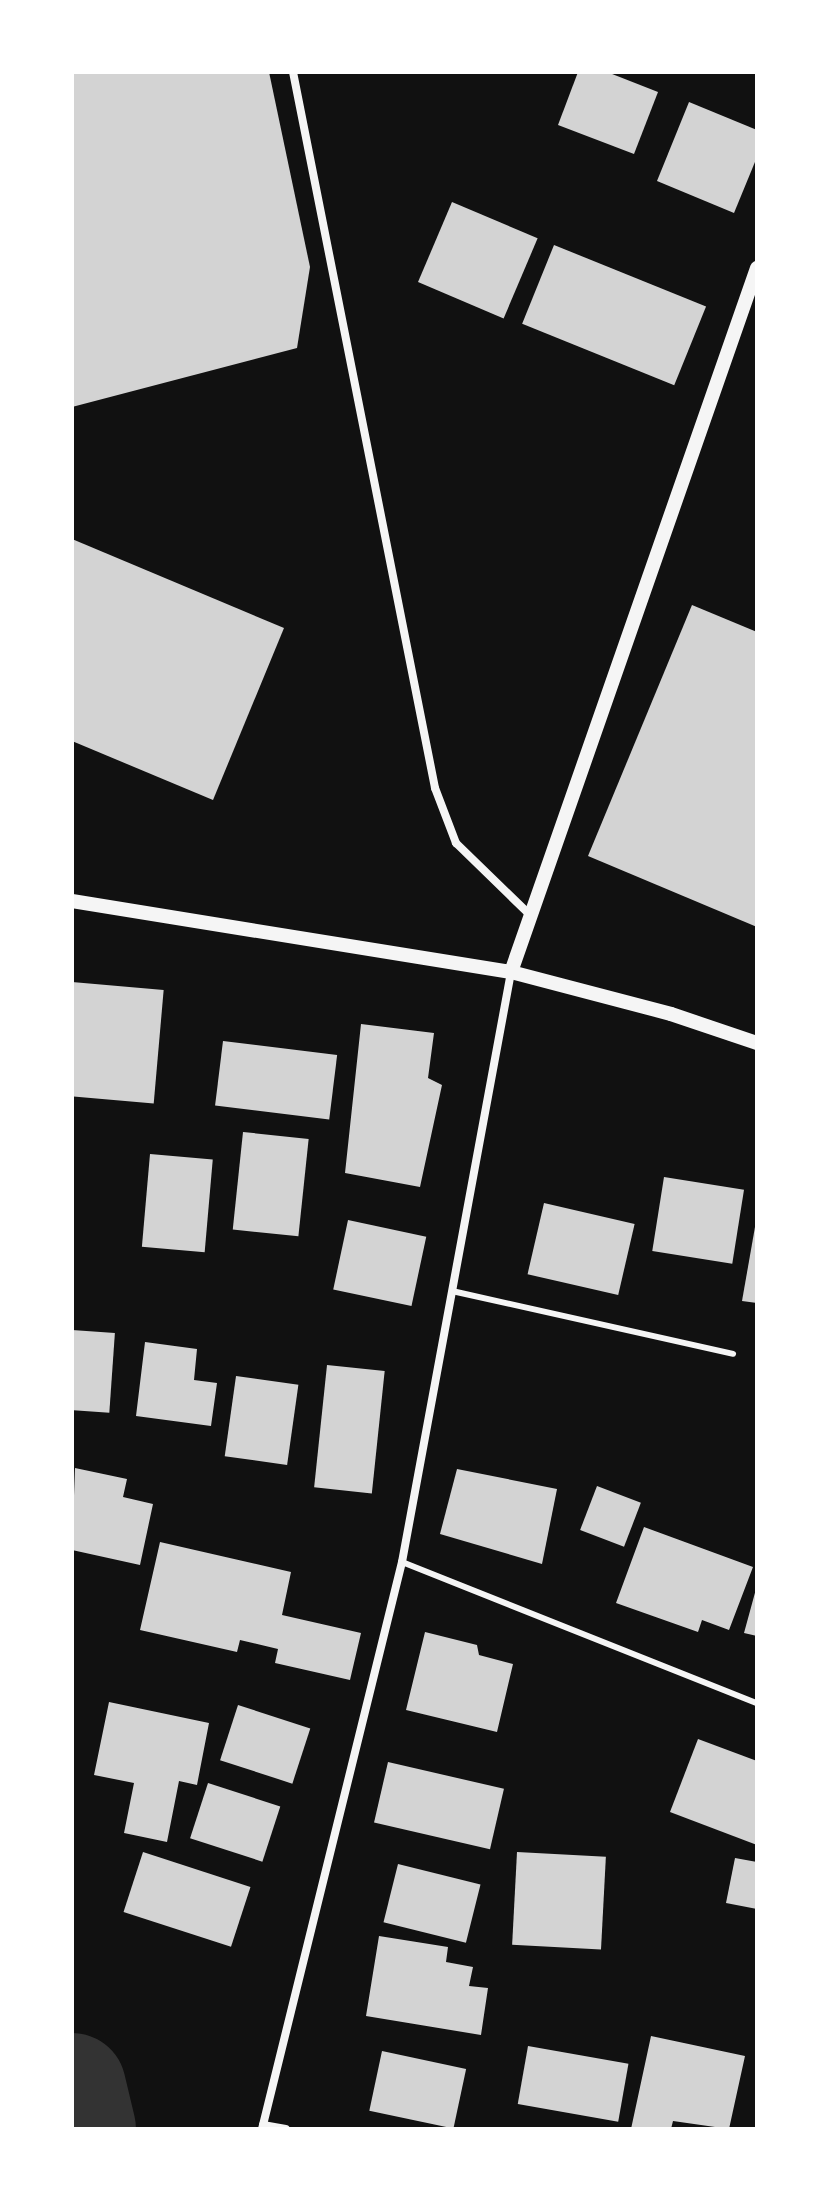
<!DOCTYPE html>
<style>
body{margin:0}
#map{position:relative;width:829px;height:2201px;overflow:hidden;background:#111;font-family:"PT Sans Narrow",sans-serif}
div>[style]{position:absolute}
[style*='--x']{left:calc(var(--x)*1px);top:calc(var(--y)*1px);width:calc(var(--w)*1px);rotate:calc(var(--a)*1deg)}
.river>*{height:108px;margin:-54px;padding:0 54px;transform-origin:54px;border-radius:54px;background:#333}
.building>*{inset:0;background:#d3d3d3;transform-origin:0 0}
.service>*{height:6px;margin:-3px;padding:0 3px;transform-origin:3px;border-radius:3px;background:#f5f5f5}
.minor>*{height:8px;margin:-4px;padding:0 4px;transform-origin:4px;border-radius:4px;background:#f5f5f5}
.tertiary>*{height:14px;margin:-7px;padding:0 7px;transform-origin:7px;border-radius:7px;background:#f5f5f5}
span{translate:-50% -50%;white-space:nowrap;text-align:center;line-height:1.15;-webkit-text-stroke:7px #fff;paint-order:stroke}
.frame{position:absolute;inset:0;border:74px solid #fff;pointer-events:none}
</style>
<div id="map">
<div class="river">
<i style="--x:72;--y:2087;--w:43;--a:76.6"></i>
</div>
<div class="building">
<i style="clip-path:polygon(72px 72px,269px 72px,310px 267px,297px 348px,72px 407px)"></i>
<i style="clip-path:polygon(578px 72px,607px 72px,658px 92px,634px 154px,558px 125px)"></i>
<i style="clip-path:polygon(689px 102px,757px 130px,757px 157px,734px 213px,657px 181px)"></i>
<i style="left:452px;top:202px;width:93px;height:87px;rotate:23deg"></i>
<i style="left:554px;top:245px;width:164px;height:85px;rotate:22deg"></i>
<i style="clip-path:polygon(72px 539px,284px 628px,213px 800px,72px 741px)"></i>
<i style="clip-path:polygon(692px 605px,757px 632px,757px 927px,588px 856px)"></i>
<i style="left:72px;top:982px;width:92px;height:114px;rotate:5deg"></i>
<i style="clip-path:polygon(361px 1024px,434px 1033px,428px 1078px,442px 1085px,420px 1187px,345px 1173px)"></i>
<i style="left:223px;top:1041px;width:115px;height:65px;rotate:7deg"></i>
<i style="left:243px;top:1132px;width:66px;height:98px;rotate:6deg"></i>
<i style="left:150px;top:1154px;width:63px;height:93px;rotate:5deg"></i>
<i style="left:664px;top:1177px;width:81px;height:75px;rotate:9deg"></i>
<i style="left:544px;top:1203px;width:93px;height:73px;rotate:13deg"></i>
<i style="left:348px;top:1220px;width:80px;height:71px;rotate:12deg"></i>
<i style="clip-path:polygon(755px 1227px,757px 1228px,757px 1303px,742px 1301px)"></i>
<i style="left:72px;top:1330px;width:43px;height:80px;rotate:4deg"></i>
<i style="clip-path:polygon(145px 1342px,197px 1349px,194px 1380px,217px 1383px,211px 1426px,136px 1416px)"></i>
<i style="left:327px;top:1365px;width:58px;height:123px;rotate:6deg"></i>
<i style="left:236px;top:1376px;width:63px;height:81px;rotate:8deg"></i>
<i style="clip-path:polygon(75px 1468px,127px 1479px,123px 1497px,153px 1504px,140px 1565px,72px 1550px)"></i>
<i style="clip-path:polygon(457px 1469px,557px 1489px,542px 1564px,440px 1534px)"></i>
<i style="left:597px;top:1486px;width:47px;height:47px;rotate:21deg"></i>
<i style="clip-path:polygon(644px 1527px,753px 1567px,729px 1630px,702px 1620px,698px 1632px,616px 1603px)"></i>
<i style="clip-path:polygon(160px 1542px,291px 1572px,282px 1615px,361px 1633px,350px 1680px,275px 1663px,278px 1649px,240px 1640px,237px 1652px,140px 1630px)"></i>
<i style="clip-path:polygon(756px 1589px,757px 1589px,757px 1636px,744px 1633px)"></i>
<i style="clip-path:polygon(425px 1632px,477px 1645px,479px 1655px,513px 1664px,497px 1732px,406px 1710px)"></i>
<i style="clip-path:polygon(109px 1702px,209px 1723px,197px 1785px,179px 1781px,167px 1842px,124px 1833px,134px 1783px,94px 1775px)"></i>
<i style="left:238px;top:1705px;width:76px;height:58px;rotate:18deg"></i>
<i style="clip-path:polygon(698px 1739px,757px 1761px,757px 1845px,670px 1812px)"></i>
<i style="left:388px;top:1762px;width:119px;height:62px;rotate:13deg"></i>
<i style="left:208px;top:1783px;width:76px;height:58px;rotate:18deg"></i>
<i style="left:143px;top:1852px;width:113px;height:63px;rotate:18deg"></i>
<i style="left:517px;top:1852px;width:89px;height:93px;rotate:3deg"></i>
<i style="clip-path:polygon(735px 1858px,757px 1862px,757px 1909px,726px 1903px)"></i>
<i style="left:398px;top:1864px;width:85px;height:60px;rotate:14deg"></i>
<i style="clip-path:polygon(379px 1936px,448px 1947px,446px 1962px,473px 1967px,469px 1986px,488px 1988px,481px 2035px,366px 2016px)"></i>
<i style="clip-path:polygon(651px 2036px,745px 2056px,729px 2129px,673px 2121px,671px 2129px,631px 2129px)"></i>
<i style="left:528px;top:2046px;width:102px;height:59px;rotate:10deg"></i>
<i style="left:382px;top:2051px;width:86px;height:61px;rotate:12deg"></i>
</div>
<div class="service">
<i style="--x:452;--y:1291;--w:288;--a:12.6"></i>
<i style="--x:402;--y:1562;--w:382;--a:21.7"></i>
</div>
<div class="minor">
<i style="--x:293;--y:72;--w:730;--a:78.78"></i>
<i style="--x:435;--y:788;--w:59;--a:69.1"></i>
<i style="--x:456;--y:843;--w:105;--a:44.2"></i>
<i style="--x:263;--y:2125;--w:23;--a:10"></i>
<i style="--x:262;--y:2129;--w:584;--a:-76.13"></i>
<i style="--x:402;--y:1562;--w:600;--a:-79.53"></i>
</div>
<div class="tertiary">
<i style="--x:72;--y:901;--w:445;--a:9.2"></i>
<i style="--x:511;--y:972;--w:165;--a:14.7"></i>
<i style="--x:671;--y:1014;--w:91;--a:18.6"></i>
<i style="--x:511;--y:972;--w:746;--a:-70.74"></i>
</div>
<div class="frame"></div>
</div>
